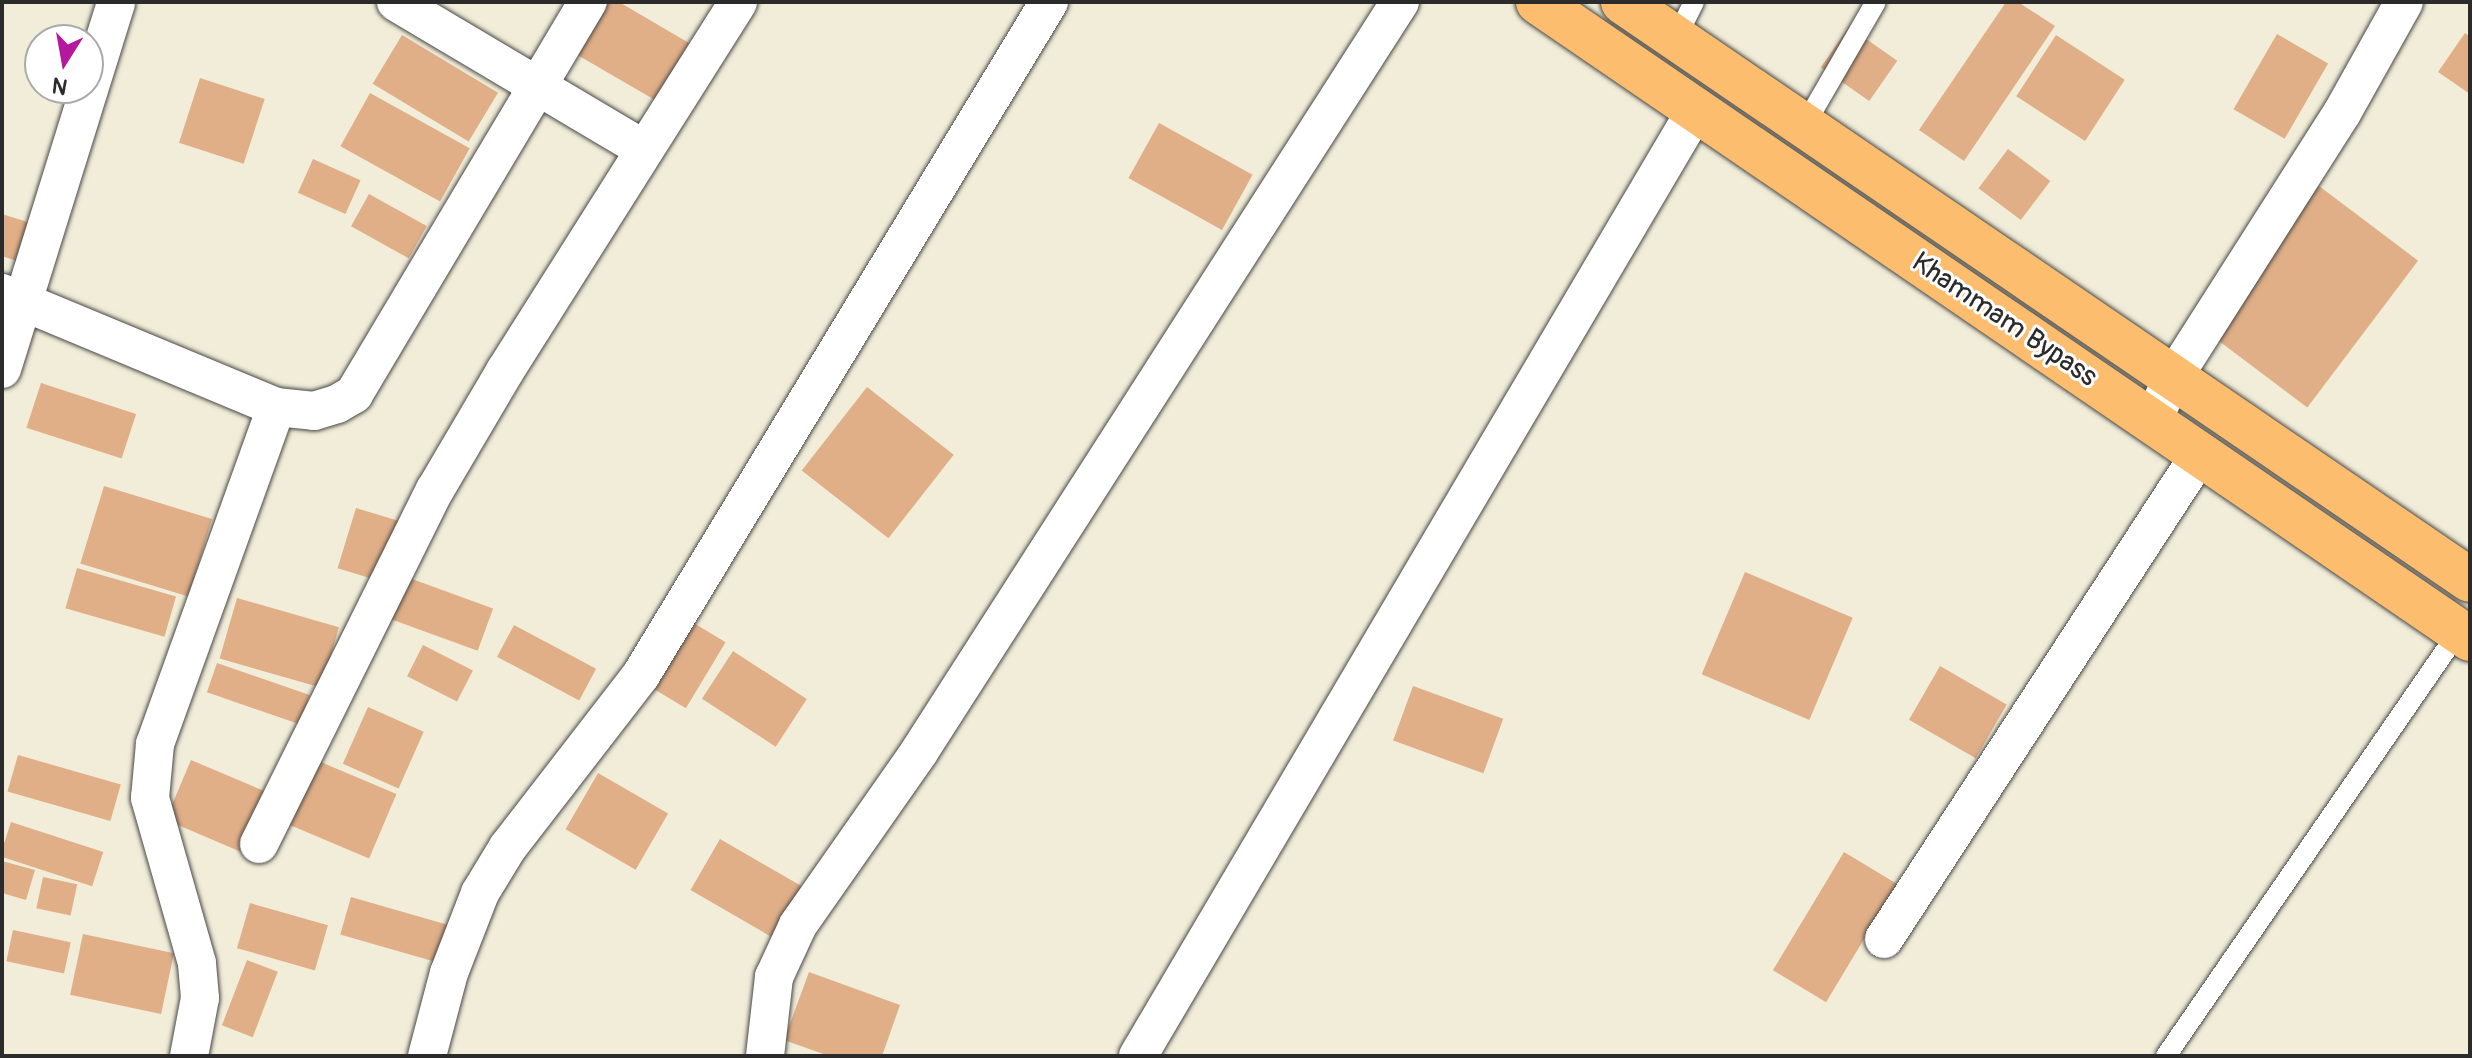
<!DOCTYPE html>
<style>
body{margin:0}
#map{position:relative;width:2472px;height:1058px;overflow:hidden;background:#f1edd9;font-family:Pangolin,sans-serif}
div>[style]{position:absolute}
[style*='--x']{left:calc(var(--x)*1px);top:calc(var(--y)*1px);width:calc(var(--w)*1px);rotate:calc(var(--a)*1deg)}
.building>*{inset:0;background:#e0af88;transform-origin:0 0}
.roads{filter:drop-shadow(0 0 2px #494845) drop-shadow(0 0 2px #494845)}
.service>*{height:20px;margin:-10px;padding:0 10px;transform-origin:10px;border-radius:10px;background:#fff}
.minor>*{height:38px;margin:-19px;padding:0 19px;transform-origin:19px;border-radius:19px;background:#fff}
.trunk>*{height:44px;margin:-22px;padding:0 22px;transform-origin:22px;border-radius:22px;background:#fcbd6f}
span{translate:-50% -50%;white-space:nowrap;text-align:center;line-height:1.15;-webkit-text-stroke:6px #fff;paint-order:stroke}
.street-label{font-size:28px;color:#2b2b2b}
.frame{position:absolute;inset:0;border:4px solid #2b2b2b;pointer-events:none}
.north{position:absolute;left:24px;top:24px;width:80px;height:80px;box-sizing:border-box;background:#fff;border:2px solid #aaa;border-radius:50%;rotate:191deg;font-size:22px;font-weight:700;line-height:32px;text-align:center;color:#2b2b2b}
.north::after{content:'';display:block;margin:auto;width:28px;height:36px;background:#b5179e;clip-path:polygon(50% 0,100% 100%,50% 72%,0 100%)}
</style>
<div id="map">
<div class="building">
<i style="clip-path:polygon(604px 2px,619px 2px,689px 43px,655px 100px,574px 53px)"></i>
<i style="clip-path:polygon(2006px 2px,2018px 2px,2055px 26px,1964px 161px,1919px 130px)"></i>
<i style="left:1849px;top:27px;width:59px;height:49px;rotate:35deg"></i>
<i style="clip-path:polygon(2465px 33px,2470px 37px,2470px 94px,2438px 72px)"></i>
<i style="left:2277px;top:34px;width:59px;height:87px;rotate:30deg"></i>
<i style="left:402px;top:35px;width:112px;height:57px;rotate:31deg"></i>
<i style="left:2056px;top:35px;width:82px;height:73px;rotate:33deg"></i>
<i style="left:200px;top:78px;width:68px;height:68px;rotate:18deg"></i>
<i style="left:370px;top:93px;width:114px;height:61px;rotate:29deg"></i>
<i style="left:1159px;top:123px;width:107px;height:63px;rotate:29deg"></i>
<i style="left:2008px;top:149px;width:53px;height:49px;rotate:37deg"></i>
<i style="left:313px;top:159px;width:52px;height:37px;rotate:24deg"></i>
<i style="left:2319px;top:186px;width:124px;height:184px;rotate:37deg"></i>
<i style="left:369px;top:194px;width:66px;height:37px;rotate:29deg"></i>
<i style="clip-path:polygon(2px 214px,34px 224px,22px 263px,2px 256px)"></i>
<i style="left:41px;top:383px;width:100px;height:47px;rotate:18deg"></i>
<i style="left:867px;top:387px;width:110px;height:106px;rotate:38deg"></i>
<i style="left:104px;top:486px;width:113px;height:81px;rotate:17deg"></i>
<i style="left:356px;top:508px;width:44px;height:63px;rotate:17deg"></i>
<i style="left:77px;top:568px;width:103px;height:42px;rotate:16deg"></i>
<i style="left:1745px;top:572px;width:117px;height:111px;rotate:23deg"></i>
<i style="left:401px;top:575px;width:98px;height:45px;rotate:20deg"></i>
<i style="left:237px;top:598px;width:106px;height:63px;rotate:16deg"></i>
<i style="left:687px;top:619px;width:45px;height:77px;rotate:31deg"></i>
<i style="left:514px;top:625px;width:93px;height:36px;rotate:28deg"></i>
<i style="left:423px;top:645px;width:56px;height:35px;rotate:27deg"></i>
<i style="left:733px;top:651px;width:88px;height:57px;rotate:33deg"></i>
<i style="left:217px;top:663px;width:98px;height:31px;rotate:19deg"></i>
<i style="left:1940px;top:666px;width:77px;height:62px;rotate:30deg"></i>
<i style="left:1413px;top:686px;width:96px;height:58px;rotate:20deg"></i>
<i style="left:368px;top:707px;width:61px;height:62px;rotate:24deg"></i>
<i style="left:18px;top:755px;width:107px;height:38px;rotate:16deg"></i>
<i style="left:309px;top:757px;width:95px;height:70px;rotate:23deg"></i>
<i style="left:191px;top:760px;width:86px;height:65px;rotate:23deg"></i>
<i style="left:598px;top:773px;width:81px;height:65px;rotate:30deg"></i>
<i style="left:11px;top:822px;width:97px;height:36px;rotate:18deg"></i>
<i style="left:720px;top:839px;width:101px;height:59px;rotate:30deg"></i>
<i style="left:1844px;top:852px;width:62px;height:138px;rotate:31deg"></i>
<i style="clip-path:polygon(2px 861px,35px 870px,26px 900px,2px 893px)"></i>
<i style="left:43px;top:877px;width:35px;height:32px;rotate:12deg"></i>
<i style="left:351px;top:897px;width:104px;height:39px;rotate:16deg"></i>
<i style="left:250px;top:903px;width:81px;height:47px;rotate:16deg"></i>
<i style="left:13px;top:930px;width:59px;height:32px;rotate:12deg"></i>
<i style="left:83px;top:934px;width:93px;height:62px;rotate:12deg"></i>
<i style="left:247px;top:960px;width:33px;height:70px;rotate:21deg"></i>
<i style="clip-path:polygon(809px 972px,900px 1005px,882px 1056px,829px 1056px,784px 1040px)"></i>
</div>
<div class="roads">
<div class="service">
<i style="--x:1676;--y:38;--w:40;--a:-63.4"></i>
<i style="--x:1804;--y:126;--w:143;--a:-59.9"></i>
<i style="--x:2166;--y:1056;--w:516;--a:-55.42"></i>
</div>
<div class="minor">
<i style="--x:396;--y:2;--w:288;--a:30.7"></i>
<i style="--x:2;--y:293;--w:297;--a:22.6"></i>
<i style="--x:276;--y:407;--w:38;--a:6"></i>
<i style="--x:314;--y:411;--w:24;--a:-17"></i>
<i style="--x:337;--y:404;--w:20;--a:-30"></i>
<i style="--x:354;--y:394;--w:457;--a:-59.2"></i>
<i style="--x:2;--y:369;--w:384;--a:-72.7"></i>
<i style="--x:2152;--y:421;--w:48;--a:-64"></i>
<i style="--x:2173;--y:378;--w:314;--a:-57.5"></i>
<i style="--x:2342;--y:113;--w:127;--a:-60.8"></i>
<i style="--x:259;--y:844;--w:395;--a:-63.6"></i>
<i style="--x:435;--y:490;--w:138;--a:-59.5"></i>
<i style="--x:505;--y:371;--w:436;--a:-57.7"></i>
<i style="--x:1884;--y:939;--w:579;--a:-56.91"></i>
<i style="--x:189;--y:1056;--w:59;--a:-79.3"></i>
<i style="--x:200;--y:998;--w:35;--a:-95"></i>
<i style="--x:197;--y:963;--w:172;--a:-105.9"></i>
<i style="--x:150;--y:798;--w:54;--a:-84.7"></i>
<i style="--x:155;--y:744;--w:358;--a:-70.2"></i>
<i style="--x:427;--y:1056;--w:86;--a:-75.2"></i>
<i style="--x:449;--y:973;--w:86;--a:-68.8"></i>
<i style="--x:480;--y:893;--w:54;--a:-58.7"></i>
<i style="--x:508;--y:847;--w:217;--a:-52.3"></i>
<i style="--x:641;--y:675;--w:787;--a:-58.77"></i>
<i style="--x:765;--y:1056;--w:80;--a:-83.5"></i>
<i style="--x:774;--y:977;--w:57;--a:-65.2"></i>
<i style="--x:798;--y:925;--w:211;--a:-55"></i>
<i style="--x:919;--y:752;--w:891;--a:-57.33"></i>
<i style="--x:1138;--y:1056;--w:1098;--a:-59.47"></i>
</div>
<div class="trunk">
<i style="--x:1538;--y:2;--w:1129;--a:34.35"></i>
<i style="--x:1623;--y:2;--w:1025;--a:34.31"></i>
</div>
</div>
<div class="street-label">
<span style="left:2004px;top:320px;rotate:34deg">Khammam Bypass</span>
</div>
<div class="frame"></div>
<div class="north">N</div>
</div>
